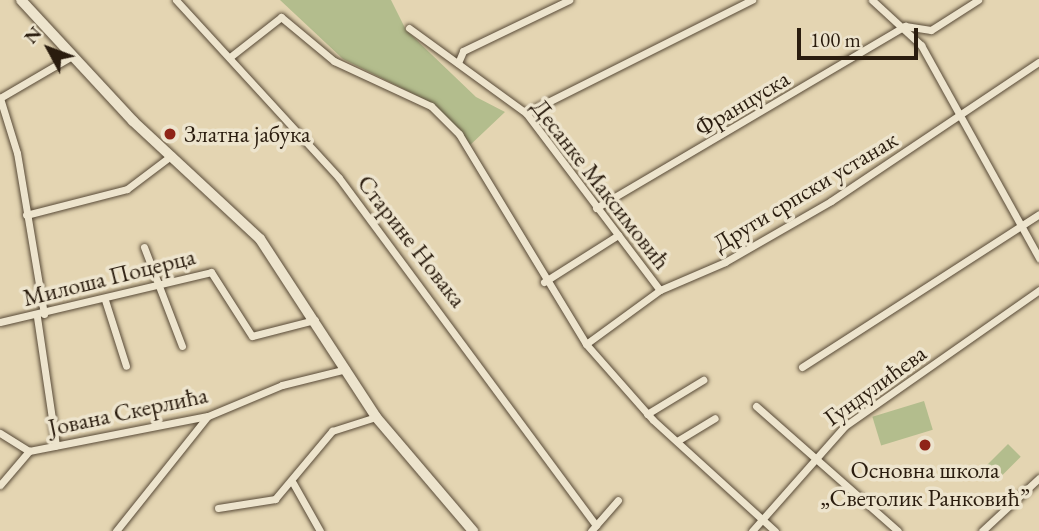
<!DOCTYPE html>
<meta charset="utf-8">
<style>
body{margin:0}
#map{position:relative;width:1039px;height:531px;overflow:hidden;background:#e4d5b2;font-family:"EB Garamond",serif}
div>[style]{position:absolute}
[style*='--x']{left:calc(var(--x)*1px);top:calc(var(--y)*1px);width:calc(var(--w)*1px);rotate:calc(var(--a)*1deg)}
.green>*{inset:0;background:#b3bd8d;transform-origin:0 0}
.roads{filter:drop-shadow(0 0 2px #584a37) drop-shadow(0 0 2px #584a37)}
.street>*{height:7px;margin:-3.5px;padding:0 3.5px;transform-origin:3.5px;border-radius:3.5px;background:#ede4cd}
.secondary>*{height:10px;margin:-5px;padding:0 5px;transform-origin:5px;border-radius:5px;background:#ede4cd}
.dots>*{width:19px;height:19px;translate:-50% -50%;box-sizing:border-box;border:4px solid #ede4cd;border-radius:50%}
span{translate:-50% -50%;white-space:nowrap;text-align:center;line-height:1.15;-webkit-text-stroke:7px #ede4cd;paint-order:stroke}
.street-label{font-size:24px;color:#2a1c0e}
.poi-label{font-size:24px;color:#2a1c0e}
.left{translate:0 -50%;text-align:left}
.north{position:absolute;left:14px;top:14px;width:70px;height:70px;-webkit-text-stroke:5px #ede4cd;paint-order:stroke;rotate:311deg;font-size:19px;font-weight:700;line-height:28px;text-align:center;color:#2a1c0e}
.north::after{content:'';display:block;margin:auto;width:24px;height:32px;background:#2a1c0e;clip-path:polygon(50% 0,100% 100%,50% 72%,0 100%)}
.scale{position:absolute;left:797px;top:28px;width:121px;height:32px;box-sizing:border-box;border:4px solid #2a1c0e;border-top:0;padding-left:9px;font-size:21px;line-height:24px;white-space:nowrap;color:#2a1c0e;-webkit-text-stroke:5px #ede4cd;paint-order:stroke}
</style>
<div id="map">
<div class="green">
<i style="clip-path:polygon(280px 0,391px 0,406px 30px,476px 97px,505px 112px,467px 148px,432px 103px,343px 59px)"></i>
<i style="left:924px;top:401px;width:30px;height:54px;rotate:73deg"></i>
<i style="left:1008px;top:444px;width:18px;height:35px;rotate:45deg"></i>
</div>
<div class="roads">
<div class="street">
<i style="--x:176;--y:0;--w:241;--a:47.5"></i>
<i style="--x:339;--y:178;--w:432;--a:53.5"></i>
<i style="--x:872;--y:0;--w:67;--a:42.6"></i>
<i style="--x:921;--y:45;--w:244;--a:61"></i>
<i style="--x:409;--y:28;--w:145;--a:36"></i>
<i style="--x:526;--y:113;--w:222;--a:52.9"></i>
<i style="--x:230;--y:57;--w:65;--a:-38.1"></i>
<i style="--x:281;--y:17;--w:69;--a:39.7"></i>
<i style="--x:334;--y:61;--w:107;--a:24.9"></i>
<i style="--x:431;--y:106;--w:40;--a:45"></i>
<i style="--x:459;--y:134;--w:245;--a:58.8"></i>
<i style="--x:586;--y:344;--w:101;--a:48.6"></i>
<i style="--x:653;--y:420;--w:165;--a:42.3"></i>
<i style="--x:458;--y:63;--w:13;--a:-67"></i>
<i style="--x:463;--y:51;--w:118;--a:-25.7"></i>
<i style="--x:526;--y:113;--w:253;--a:-26.6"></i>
<i style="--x:596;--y:208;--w:359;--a:-30.5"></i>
<i style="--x:905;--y:26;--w:26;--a:9"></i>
<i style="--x:931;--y:30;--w:56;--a:-32.6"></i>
<i style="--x:26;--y:215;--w:104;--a:-14.4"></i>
<i style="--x:127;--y:189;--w:56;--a:-37.1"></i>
<i style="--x:144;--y:247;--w:106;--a:69"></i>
<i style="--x:544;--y:282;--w:88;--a:-32.4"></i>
<i style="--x:105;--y:300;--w:69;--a:72.3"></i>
<i style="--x:44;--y:314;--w:163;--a:-99.5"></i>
<i style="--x:17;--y:153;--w:58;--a:-107.2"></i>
<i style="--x:0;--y:98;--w:83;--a:-30.3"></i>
<i style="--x:37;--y:317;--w:130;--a:81.6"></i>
<i style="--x:0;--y:322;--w:217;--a:-13.3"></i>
<i style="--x:211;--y:272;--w:76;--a:57.4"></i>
<i style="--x:252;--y:336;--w:65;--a:-14.3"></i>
<i style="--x:586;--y:344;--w:92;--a:-36.1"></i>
<i style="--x:660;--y:290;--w:71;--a:-23.3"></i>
<i style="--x:725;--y:262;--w:122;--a:-29.9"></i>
<i style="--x:831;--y:201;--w:250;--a:-33.8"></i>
<i style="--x:802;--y:367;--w:282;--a:-32.8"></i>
<i style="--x:756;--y:406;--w:189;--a:41.4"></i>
<i style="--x:647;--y:414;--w:66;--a:-31.3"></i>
<i style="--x:0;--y:433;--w:34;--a:32"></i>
<i style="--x:29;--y:451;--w:182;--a:-11.1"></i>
<i style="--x:208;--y:416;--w:80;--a:-22.7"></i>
<i style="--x:282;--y:385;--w:66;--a:-14"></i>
<i style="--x:677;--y:441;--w:44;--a:-31.2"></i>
<i style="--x:293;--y:483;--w:55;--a:60.6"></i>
<i style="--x:0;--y:485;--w:45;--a:-49.5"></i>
<i style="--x:218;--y:508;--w:58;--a:-9"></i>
<i style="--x:275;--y:499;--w:89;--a:-50"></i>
<i style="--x:332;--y:431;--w:46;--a:-17.7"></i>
<i style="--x:116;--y:531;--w:146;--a:-51.4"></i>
<i style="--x:591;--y:531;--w:41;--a:-48.9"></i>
<i style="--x:752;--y:531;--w:140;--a:-48.5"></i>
<i style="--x:845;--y:426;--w:237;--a:-35"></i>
<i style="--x:982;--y:531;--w:78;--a:-42.9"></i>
</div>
<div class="secondary">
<i style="--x:21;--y:0;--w:165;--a:47.2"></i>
<i style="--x:133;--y:121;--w:173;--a:42.9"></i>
<i style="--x:260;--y:239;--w:212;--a:56.9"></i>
<i style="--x:376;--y:417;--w:150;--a:49.6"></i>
</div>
</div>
<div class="dots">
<i style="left:170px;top:134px;background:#8f2418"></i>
<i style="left:925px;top:445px;background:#8f2418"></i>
</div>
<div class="street-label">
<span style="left:742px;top:103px;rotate:-31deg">Француска</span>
<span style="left:601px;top:184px;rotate:52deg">Десанке Максимовић</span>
<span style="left:805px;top:191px;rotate:-31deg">Други српски устанак</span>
<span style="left:412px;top:241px;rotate:52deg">Старине Новака</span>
<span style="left:109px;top:277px;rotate:-14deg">Милоша Поцерца</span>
<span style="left:875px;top:385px;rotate:-36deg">Гундулићева</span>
<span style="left:128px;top:411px;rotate:-12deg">Јована Скерлића</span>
</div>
<div class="poi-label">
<span class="left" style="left:184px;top:134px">Златна јабука</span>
<span style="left:925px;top:484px">Основна школа<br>„Светолик Ранковић”</span>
</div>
<div class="north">N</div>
<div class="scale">100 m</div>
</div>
